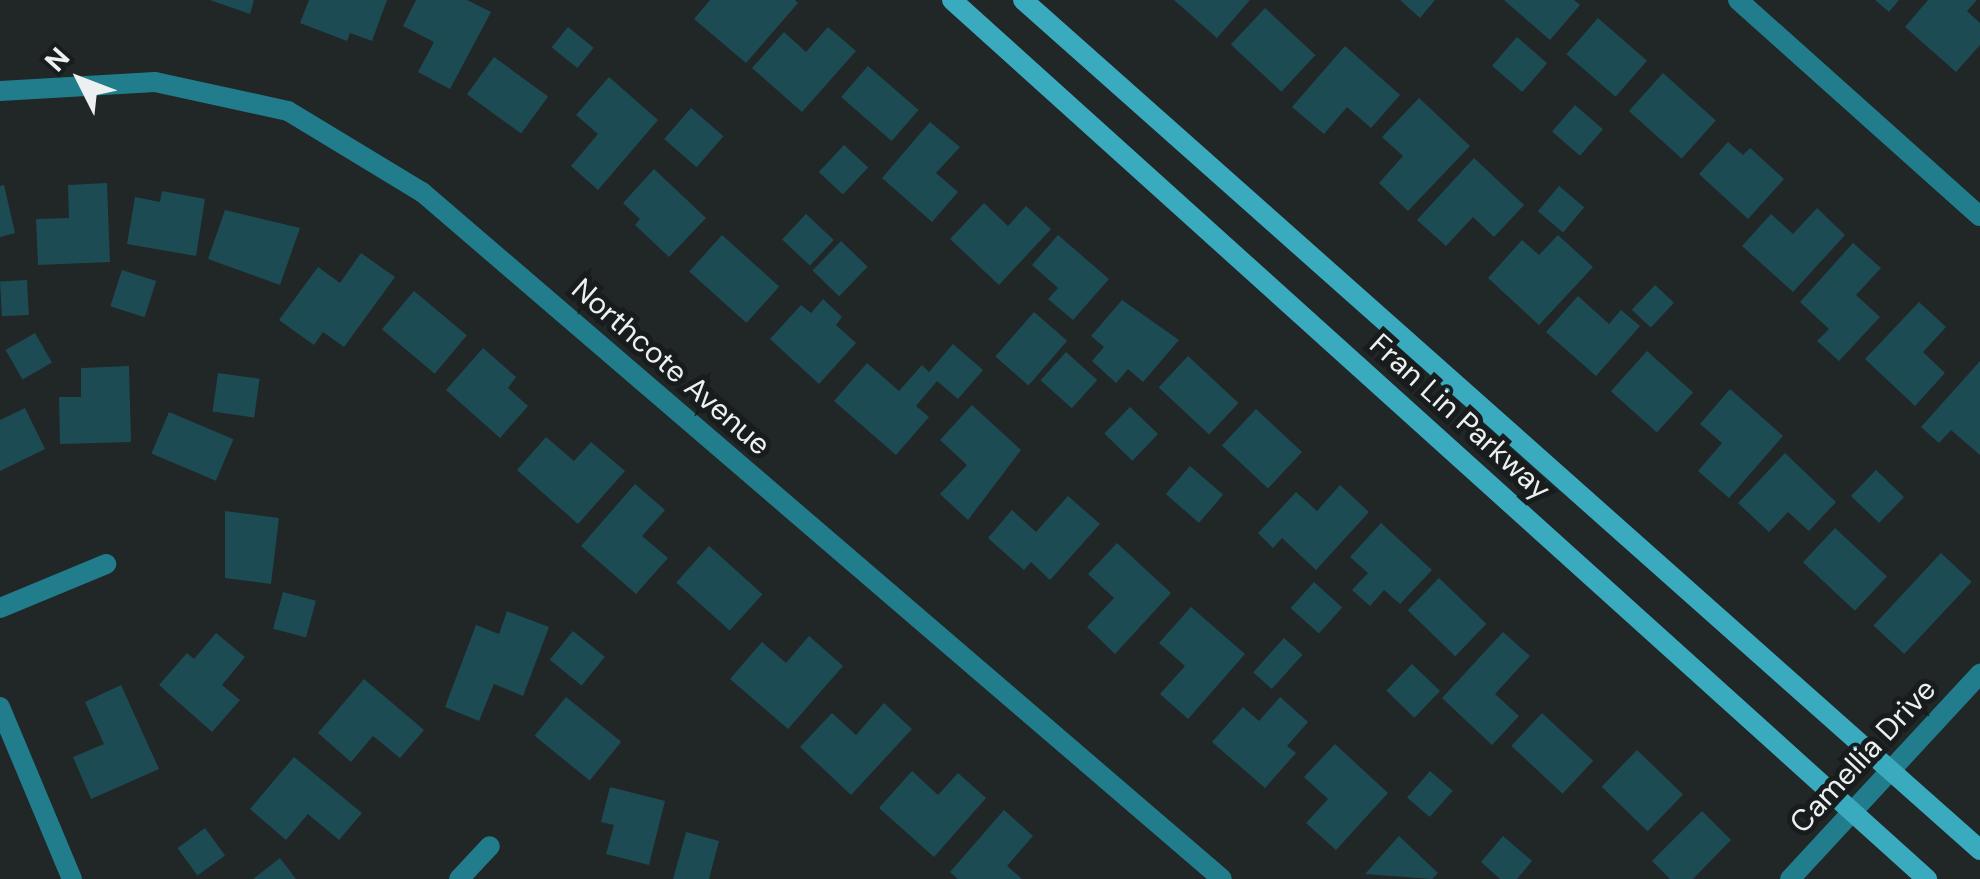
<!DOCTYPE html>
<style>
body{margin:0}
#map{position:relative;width:1980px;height:879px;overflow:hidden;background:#212627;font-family:"DM Sans",sans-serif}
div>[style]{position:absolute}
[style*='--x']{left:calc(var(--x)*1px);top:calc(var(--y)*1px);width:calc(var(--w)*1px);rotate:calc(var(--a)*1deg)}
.building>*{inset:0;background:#1d4b54;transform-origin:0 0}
.street>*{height:20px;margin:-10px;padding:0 10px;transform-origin:10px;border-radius:10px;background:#217c8c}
.secondary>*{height:20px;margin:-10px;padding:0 10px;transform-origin:10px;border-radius:10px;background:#3aaabf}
span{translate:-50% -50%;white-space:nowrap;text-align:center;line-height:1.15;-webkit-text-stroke:10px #181c1d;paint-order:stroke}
.street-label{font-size:30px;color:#edf0f1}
.north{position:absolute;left:30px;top:30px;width:100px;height:100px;-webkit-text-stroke:8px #181c1d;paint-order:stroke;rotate:312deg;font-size:28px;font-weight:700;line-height:40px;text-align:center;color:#edf0f1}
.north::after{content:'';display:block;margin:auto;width:35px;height:45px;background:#edf0f1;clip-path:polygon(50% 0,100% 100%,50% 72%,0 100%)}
</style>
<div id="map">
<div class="building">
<i style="clip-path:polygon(210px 0,254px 0,250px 14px)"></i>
<i style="clip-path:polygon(309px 0,387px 0,372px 41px,350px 33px,347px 41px,300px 23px)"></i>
<i style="clip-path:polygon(416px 0,467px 0,491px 12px,450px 89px,418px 72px,434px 42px,403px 26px)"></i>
<i style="clip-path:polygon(710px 0,795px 0,798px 3px,746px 63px,694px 19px)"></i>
<i style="clip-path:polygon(1174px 0,1250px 0,1217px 38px)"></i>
<i style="clip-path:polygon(1400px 0,1435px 0,1420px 18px)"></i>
<i style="clip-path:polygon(1504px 0,1574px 0,1580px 5px,1550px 40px)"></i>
<i style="clip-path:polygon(1875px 0,1899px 0,1889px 12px)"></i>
<i style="clip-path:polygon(1928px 0,1977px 0,1967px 11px,1980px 23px,1980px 45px,1956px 72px,1905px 27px)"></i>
<i style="left:1265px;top:8px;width:69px;height:50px;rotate:43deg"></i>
<i style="left:1598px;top:18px;width:65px;height:48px;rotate:41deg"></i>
<i style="left:568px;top:27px;width:33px;height:26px;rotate:39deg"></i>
<i style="clip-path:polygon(828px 27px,856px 51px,802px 112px,752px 68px,784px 32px,806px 52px)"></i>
<i style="left:1517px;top:37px;width:40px;height:38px;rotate:41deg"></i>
<i style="clip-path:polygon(1345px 46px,1400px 95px,1371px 128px,1347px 107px,1324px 134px,1292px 107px)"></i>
<i style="left:494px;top:57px;width:67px;height:46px;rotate:36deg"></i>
<i style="left:868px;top:66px;width:67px;height:41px;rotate:41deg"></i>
<i style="left:1663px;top:73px;width:71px;height:51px;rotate:42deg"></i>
<i style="clip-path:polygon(609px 77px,658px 120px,598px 190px,571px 166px,598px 134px,576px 115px)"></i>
<i style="clip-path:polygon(1419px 98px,1470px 146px,1408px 211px,1379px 183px,1403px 156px,1382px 137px)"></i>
<i style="left:1575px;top:105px;width:37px;height:35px;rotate:41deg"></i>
<i style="left:691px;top:108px;width:43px;height:41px;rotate:41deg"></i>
<i style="clip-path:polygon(930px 122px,960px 147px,936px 173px,958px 192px,932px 222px,882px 178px)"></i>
<i style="clip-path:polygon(1728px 142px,1743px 155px,1750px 148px,1784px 179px,1748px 219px,1699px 174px)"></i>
<i style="left:844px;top:145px;width:33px;height:37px;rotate:43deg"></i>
<i style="clip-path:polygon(1474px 158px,1524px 205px,1494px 237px,1473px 217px,1446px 246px,1417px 220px)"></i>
<i style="clip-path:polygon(654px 169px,706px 218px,669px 257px,635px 225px,640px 219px,623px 203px)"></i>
<i style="clip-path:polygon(107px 183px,110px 262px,38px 265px,36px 219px,69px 218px,68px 185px)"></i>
<i style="clip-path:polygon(4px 185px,15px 233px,0 237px,0 186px)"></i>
<i style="left:1559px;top:186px;width:33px;height:33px;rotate:40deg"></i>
<i style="clip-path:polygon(162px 191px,205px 199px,196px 256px,127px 244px,135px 197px,160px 202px)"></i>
<i style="clip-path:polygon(984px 203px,1008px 226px,1026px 206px,1051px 229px,999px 285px,950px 239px)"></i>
<i style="clip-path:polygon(1817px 208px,1845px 235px,1793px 292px,1742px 246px,1771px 214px,1793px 234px)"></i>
<i style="clip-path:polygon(225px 210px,300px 228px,280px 285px,208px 259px)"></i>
<i style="left:806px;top:214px;width:38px;height:35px;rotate:43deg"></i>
<i style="left:722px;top:235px;width:77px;height:49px;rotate:42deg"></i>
<i style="clip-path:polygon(1058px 235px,1109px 279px,1073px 320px,1048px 299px,1058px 288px,1032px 265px)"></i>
<i style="clip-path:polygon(1558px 235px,1593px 267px,1539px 325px,1488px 278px,1522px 240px,1539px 255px)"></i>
<i style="left:841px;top:241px;width:37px;height:41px;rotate:44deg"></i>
<i style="clip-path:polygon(1853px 243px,1881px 268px,1856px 295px,1880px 317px,1839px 361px,1817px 341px,1829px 329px,1800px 302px)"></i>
<i style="clip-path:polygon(361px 253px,395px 277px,344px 347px,323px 332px,314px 345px,279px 320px,318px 267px,340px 283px)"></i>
<i style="left:122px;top:270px;width:36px;height:38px;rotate:18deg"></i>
<i style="left:27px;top:280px;width:35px;height:27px;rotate:87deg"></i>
<i style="left:1655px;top:285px;width:26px;height:34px;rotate:43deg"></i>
<i style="left:414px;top:291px;width:69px;height:50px;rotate:40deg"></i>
<i style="clip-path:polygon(1578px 296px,1609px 324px,1621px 310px,1640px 326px,1596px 376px,1546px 332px)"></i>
<i style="clip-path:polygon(823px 299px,842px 317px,836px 325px,856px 343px,819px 384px,770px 339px,801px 305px,811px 313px)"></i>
<i style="clip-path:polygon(1122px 300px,1179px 340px,1143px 382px,1128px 369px,1116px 383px,1092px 361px,1104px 347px,1091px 336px)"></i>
<i style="clip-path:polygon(1919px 302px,1946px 327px,1923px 352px,1945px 373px,1915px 406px,1865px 359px)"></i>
<i style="left:1034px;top:312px;width:44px;height:59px;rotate:41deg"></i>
<i style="left:35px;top:333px;width:34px;height:34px;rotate:60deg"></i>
<i style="clip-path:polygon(953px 344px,983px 370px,958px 399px,937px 381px,916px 406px,929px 417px,896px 455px,834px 401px,867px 363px,899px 391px,922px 365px,929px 372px)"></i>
<i style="clip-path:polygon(483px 348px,516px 377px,508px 388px,528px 406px,500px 438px,446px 390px)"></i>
<i style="left:1647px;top:351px;width:62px;height:54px;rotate:42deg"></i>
<i style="left:1066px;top:352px;width:42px;height:38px;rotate:42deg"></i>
<i style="left:1188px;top:356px;width:69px;height:43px;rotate:43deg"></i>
<i style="clip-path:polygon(1980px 361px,1980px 455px,1951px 430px,1939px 443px,1921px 427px)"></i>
<i style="clip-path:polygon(129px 366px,131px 442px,60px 444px,59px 397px,81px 397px,81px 368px)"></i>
<i style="left:218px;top:373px;width:42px;height:39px;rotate:8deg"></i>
<i style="clip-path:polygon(1730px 389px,1783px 436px,1729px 498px,1698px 471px,1722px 443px,1700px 424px)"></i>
<i style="clip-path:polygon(972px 405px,1021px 450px,968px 520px,940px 494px,967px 465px,940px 440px)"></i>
<i style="left:1130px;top:407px;width:39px;height:37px;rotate:44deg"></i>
<i style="clip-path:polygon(25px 408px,45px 449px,0 471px,0 420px)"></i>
<i style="left:1256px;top:409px;width:63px;height:50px;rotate:43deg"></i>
<i style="left:169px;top:412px;width:70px;height:45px;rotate:23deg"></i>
<i style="clip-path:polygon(546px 437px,574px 461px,591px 442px,625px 471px,578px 524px,517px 470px)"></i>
<i style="clip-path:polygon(1785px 453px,1836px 502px,1809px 531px,1788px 512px,1769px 532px,1738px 503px)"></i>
<i style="left:1190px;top:466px;width:44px;height:37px;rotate:41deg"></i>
<i style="left:1876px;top:470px;width:39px;height:36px;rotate:44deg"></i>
<i style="clip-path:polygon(635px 484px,665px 510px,642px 536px,668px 558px,636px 594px,581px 546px)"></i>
<i style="clip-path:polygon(1340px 485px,1369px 512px,1316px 570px,1282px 538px,1273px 548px,1258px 533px,1296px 492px,1317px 511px)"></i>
<i style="clip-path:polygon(1068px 496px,1100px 524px,1050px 580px,1031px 562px,1024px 570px,988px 538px,1012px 510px,1036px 532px)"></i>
<i style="clip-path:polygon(225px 511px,279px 518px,271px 584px,225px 578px)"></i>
<i style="clip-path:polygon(1381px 523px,1432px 570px,1400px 604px,1384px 590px,1370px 606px,1352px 590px,1368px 573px,1350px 557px)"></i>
<i style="left:1835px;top:528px;width:71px;height:47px;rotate:43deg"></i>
<i style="clip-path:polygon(1117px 543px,1171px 593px,1115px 654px,1087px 627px,1114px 598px,1088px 574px)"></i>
<i style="left:709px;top:546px;width:72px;height:49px;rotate:42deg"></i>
<i style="left:1941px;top:553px;width:42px;height:99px;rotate:43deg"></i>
<i style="left:1439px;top:578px;width:66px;height:45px;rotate:44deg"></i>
<i style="left:1314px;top:582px;width:38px;height:35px;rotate:42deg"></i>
<i style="left:283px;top:592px;width:34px;height:38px;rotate:15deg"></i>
<i style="clip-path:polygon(1191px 607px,1245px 654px,1188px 719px,1160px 694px,1185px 666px,1159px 643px)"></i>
<i style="clip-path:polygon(507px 611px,549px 627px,523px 696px,494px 684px,479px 721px,445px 707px,476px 625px,499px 634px)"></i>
<i style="left:573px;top:631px;width:41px;height:37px;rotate:39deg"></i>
<i style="clip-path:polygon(1503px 632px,1530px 656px,1495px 694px,1519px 716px,1492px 745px,1442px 698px)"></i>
<i style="clip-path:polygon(216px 633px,245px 657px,222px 685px,240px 700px,212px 732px,159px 685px,187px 653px,194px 659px)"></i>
<i style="clip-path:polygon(809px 636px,843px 666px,788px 729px,730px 679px,762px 642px,786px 663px)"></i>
<i style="left:1284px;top:638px;width:25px;height:46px;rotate:42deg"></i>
<i style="left:1412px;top:664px;width:39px;height:37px;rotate:44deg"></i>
<i style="clip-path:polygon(364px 679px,424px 730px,400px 758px,373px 736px,351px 762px,318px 733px)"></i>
<i style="clip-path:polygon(121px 685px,159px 769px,91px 799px,73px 757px,104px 744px,85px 702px)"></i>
<i style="left:566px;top:697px;width:71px;height:50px;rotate:39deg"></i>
<i style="clip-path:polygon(1280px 697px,1308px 722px,1287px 746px,1296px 753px,1265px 788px,1212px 742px,1243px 707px,1259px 721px)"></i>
<i style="clip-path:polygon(884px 703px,912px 729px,851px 795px,800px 747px,832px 713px,856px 735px)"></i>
<i style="left:1542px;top:713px;width:70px;height:45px;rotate:43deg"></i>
<i style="clip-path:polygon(1335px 744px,1388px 793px,1336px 850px,1306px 823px,1328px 799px,1304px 777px)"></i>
<i style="left:1637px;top:750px;width:64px;height:51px;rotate:44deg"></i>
<i style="clip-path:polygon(294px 757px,362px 813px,339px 840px,308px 814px,286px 840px,250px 809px)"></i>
<i style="clip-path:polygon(912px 771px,938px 795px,958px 773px,986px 798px,934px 857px,879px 808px)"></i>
<i style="left:1430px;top:771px;width:30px;height:35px;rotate:41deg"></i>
<i style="clip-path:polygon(610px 787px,665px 801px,649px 865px,606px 854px,614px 825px,601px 822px)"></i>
<i style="clip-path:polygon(1004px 810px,1033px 836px,1007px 866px,1022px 879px,958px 879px,950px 872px)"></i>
<i style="clip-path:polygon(1702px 811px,1731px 840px,1693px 879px,1670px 879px,1652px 861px)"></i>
<i style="left:205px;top:828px;width:34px;height:34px;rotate:54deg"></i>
<i style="clip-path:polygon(686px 832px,719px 841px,709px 879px,673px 879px)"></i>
<i style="clip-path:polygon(1399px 836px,1438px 873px,1432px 879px,1365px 874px)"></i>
<i style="clip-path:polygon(1503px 836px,1532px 861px,1517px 879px,1500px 879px,1481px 862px)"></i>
<i style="clip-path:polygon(280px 858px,296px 879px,253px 879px)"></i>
</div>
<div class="street">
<i style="--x:1738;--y:0;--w:324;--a:41.8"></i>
<i style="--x:0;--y:91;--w:155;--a:-3.3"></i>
<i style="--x:155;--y:82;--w:136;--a:12.3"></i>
<i style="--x:288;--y:111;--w:157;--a:31.2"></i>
<i style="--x:422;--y:192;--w:1054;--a:40.65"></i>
<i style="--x:0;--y:608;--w:115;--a:-22.5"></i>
<i style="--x:0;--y:707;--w:186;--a:67.3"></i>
<i style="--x:459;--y:879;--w:45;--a:-46.8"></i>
<i style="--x:1790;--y:879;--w:280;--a:-47.2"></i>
</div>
<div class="secondary">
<i style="--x:952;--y:0;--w:1313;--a:42.04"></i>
<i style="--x:1023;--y:0;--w:1280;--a:41.61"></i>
</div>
<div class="street-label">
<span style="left:671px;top:367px;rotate:41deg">Northcote Avenue</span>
<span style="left:1460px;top:417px;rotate:42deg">Fran Lin Parkway</span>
<span style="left:1863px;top:756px;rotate:-47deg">Camellia Drive</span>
</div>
<div class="north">N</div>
</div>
